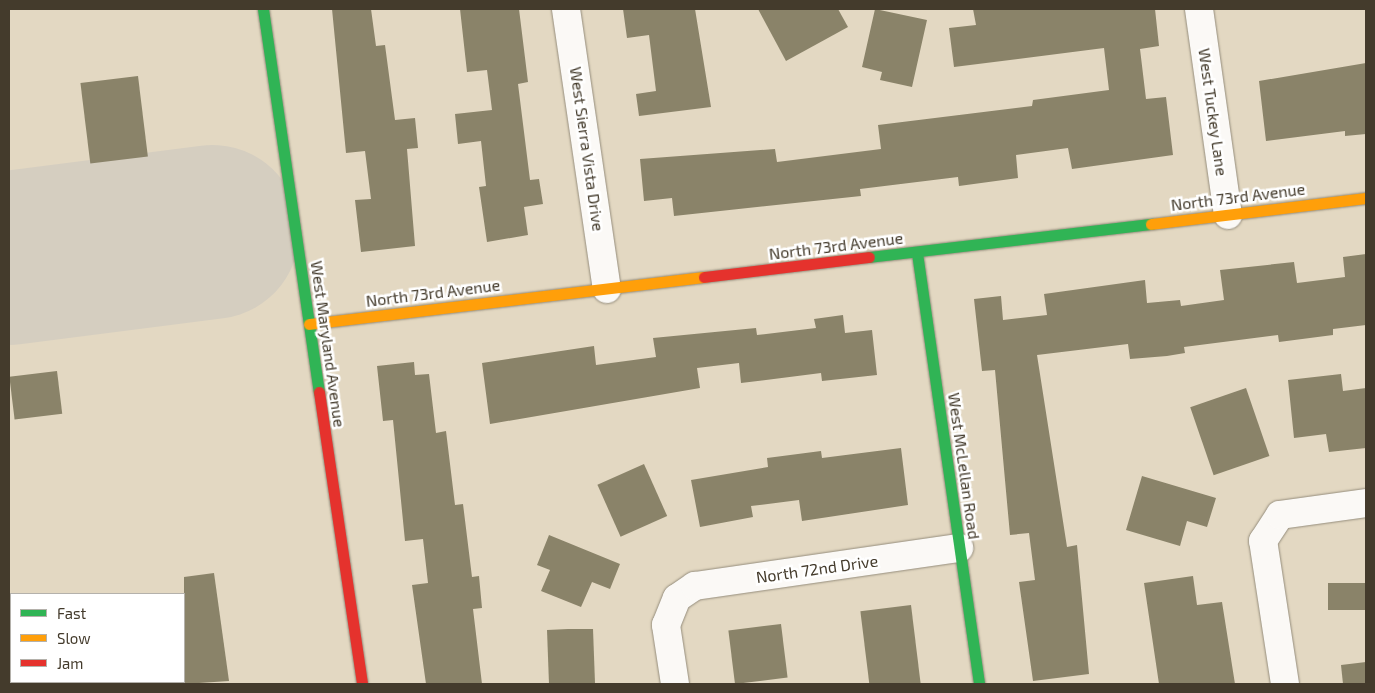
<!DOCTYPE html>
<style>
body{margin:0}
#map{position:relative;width:1375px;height:693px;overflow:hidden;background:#e3d8c2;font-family:"Exo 2",sans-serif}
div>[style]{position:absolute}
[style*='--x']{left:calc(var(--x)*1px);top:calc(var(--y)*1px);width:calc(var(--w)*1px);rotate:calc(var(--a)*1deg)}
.runway>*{height:174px;margin:-87px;padding:0 87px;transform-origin:87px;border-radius:87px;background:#d5cec0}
.building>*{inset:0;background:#8a8369;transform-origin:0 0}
.roads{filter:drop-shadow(0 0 1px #958d7c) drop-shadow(0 0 1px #958d7c)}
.street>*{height:28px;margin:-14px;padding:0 14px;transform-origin:14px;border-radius:14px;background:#fbf9f6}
.fast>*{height:11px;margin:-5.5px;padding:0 5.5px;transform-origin:5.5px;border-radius:5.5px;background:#30b455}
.slow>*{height:11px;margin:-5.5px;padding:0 5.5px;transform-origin:5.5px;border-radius:5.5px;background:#ff9f0a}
.jam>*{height:11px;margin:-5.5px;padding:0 5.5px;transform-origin:5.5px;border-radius:5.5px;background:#e5322d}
span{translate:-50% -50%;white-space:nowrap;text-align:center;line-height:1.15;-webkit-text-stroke:5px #fff;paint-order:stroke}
.street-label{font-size:16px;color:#443b2c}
.frame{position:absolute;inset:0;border:10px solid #443b2c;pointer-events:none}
.legend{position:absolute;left:10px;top:593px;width:175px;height:90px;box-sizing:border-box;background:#fff;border:1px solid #b4b1ab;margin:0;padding:6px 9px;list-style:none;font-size:15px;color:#443b2c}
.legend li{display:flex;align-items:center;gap:10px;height:25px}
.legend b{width:25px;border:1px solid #b4b1ab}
</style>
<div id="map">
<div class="runway">
<i style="--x:9;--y:258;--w:205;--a:-7.3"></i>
</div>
<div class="building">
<i style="clip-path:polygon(332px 9px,371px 9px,376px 46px,385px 45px,395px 120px,415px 118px,418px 148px,407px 149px,415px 246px,361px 252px,355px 200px,371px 199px,365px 151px,346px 153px)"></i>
<i style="clip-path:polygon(460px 9px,519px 9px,528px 82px,518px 84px,530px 180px,539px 179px,543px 204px,524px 207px,528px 235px,487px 242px,479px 187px,486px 186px,481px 141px,458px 144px,455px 114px,492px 110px,487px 70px,467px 72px)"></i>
<i style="clip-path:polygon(623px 9px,695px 9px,711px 107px,639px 116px,636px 94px,656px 91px,649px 35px,627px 38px)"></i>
<i style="clip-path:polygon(758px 9px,838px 9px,848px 27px,786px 61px)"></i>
<i style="clip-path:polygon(875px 9px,927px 20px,912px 87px,880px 80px,882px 72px,862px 67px)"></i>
<i style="clip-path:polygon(973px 9px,1155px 9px,1159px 46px,1140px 49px,1146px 99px,1166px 97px,1173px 155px,1072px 169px,1068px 148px,1016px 155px,1018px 178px,959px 186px,958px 177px,860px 189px,861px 196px,674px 216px,672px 198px,644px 201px,640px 159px,775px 149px,777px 162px,881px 149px,878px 125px,1032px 106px,1033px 100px,1109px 90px,1104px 48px,954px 67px,949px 28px,976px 25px)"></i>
<i style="clip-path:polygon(1366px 63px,1366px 134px,1345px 136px,1345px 131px,1266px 141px,1259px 81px)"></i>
<i style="left:138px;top:76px;width:81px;height:58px;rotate:83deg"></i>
<i style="clip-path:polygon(1366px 254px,1366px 325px,1333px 329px,1333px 335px,1279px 342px,1278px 335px,1184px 347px,1185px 353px,1167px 356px,1130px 359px,1128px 344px,1037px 355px,1067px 547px,1077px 545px,1089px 674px,1033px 681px,1019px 582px,1035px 580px,1029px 533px,1010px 535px,995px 370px,982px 371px,974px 299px,1001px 296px,1003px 320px,1047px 315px,1044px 294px,1145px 280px,1147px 303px,1180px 300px,1181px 306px,1224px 300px,1220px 270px,1294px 262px,1297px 283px,1345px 277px,1343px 257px)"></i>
<i style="clip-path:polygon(843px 315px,845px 333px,872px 330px,877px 375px,822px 381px,821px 373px,741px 383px,739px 363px,697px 368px,700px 388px,490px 424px,482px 363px,594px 346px,596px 365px,656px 357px,653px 338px,756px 328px,757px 335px,816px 328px,814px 319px)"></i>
<i style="clip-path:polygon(414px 362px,415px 375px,429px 374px,436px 433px,446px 431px,455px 505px,463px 504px,472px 577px,479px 576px,482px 608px,473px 609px,482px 684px,426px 684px,412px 585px,428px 583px,423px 539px,405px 541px,393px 420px,383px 421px,377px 366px)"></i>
<i style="left:57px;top:371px;width:43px;height:48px;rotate:83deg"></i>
<i style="clip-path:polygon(1341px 374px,1343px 391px,1366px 388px,1366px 448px,1329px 452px,1326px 434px,1294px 438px,1288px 380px)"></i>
<i style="left:1246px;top:388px;width:72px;height:59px;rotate:71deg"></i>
<i style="clip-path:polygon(901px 448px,908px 505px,802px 521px,799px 500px,751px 506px,753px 517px,700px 527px,691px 480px,768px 467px,767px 458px,821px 451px,822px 458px)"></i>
<i style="left:644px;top:464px;width:57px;height:51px;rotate:66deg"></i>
<i style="clip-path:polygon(1142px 476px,1216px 498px,1207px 527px,1187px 521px,1180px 546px,1126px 530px)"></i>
<i style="clip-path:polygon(549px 535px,620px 564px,610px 589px,592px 582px,581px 607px,541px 591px,550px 570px,537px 565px)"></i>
<i style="clip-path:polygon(214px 573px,229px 681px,184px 684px,184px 577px)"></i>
<i style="clip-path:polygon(1193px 576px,1197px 605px,1222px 602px,1235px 684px,1159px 684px,1144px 583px)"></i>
<i style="left:1366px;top:583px;width:27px;height:38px;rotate:90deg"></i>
<i style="left:911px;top:605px;width:80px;height:51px;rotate:83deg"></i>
<i style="left:781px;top:624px;width:54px;height:53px;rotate:83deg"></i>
<i style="clip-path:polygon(568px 629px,593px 629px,595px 683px,549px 684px,547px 630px)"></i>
<i style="clip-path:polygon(1366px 662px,1366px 684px,1343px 684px,1341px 665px)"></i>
</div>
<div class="roads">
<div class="street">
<i style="--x:566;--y:9;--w:283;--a:81.7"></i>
<i style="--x:1199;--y:9;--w:208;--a:82"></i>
<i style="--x:675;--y:684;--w:60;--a:-98.7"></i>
<i style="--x:666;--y:625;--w:29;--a:-68"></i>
<i style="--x:677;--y:598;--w:22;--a:-34"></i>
<i style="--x:695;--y:586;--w:267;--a:-8.2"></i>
<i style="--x:1285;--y:684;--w:145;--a:-98.7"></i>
<i style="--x:1263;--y:541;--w:31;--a:-57"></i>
<i style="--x:1280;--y:515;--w:87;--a:-7.9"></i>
</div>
<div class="fast">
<i style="--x:263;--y:9;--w:387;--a:81.7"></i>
<i style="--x:917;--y:253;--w:435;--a:81.8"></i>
<i style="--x:869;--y:257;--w:284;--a:-6.7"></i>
</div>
<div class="slow">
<i style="--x:1151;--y:224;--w:217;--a:-6.9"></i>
<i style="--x:309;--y:324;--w:398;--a:-6.8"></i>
</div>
<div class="jam">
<i style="--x:704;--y:277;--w:166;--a:-6.9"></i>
<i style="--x:319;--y:392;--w:295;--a:81.6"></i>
</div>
</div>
<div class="street-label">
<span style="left:1213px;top:112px;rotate:82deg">West Tuckey Lane</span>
<span style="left:587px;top:149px;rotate:82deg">West Sierra Vista Drive</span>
<span style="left:1238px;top:197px;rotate:-7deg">North 73rd Avenue</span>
<span style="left:836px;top:246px;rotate:-7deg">North 73rd Avenue</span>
<span style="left:433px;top:293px;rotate:-7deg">North 73rd Avenue</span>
<span style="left:328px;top:344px;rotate:82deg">West Maryland Avenue</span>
<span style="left:964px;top:466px;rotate:82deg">West McLellan Road</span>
<span style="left:817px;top:569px;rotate:-8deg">North 72nd Drive</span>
</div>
<div class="frame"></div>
<ul class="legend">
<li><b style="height:6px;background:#30b455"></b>Fast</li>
<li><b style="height:6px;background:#ff9f0a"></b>Slow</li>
<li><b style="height:6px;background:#e5322d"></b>Jam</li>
</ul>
</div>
